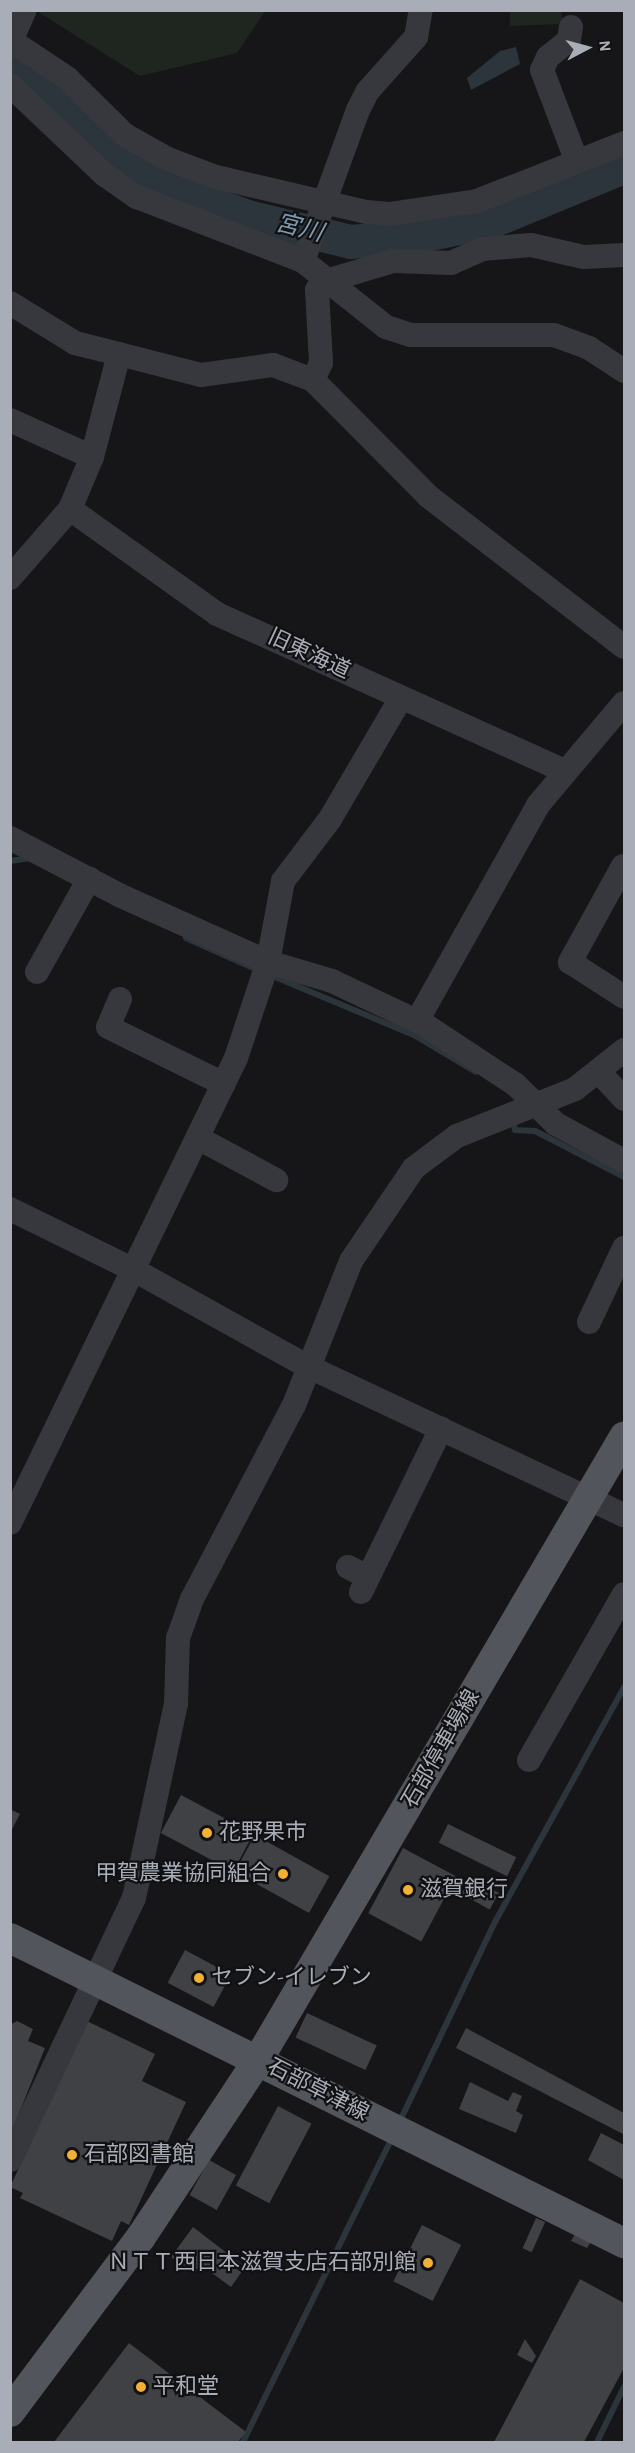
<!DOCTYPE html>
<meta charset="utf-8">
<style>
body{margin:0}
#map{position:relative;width:635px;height:2453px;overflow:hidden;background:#161618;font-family:"Alegreya Sans","Noto Sans JP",sans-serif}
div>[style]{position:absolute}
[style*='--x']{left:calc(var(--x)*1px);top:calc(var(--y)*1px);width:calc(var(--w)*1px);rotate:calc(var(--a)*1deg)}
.green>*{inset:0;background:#1e261f}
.water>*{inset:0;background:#2c353c}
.stream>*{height:6px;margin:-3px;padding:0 3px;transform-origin:3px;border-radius:3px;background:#2c353c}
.river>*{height:34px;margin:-17px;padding:0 17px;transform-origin:17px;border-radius:17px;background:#2c353c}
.building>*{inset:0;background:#404145;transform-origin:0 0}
.minor>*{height:24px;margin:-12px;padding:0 12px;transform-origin:12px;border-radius:12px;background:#37383d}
.major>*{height:30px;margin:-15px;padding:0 15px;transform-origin:15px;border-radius:15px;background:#53555c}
.dots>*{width:16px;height:16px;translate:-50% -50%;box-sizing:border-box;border:3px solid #111113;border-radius:50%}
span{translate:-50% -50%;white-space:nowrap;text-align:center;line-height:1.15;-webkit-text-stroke:4.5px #111113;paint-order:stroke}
.street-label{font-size:22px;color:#a8adb8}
.poi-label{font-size:22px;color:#a8adb8}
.left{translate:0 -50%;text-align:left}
.right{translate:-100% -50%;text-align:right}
.water-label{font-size:24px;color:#7f9bb3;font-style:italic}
.frame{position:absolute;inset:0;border:12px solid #a8adb8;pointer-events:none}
.north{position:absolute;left:557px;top:18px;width:60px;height:60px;-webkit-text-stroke:4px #111113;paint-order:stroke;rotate:84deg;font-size:16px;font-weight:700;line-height:24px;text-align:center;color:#a8adb8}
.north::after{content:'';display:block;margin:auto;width:21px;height:27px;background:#a8adb8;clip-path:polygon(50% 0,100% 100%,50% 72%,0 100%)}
</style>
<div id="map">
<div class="green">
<i style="clip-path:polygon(35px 10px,265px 11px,237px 53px,140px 76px)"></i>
<i style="clip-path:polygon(510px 10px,561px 11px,563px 24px,510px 26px)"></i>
</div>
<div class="water">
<i style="clip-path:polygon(516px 47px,520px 64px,471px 90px,467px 78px,500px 51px)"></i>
</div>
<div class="stream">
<i style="--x:10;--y:861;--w:21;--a:-8"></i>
<i style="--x:186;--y:938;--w:73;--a:24.1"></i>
<i style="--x:268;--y:974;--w:158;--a:22.7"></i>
<i style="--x:414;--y:1035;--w:72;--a:30.8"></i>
<i style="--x:513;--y:1121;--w:9;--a:77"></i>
<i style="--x:515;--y:1130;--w:20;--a:3"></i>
<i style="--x:535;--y:1131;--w:100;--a:27.3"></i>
<i style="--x:400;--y:2121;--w:221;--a:-64.5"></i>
<i style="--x:495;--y:1922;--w:268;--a:-61.2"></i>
<i style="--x:243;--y:2442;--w:341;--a:-63.9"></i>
<i style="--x:597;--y:2442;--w:61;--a:-63.9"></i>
</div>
<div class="river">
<i style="--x:10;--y:63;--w:186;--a:39.8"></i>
<i style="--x:153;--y:182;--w:101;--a:20.2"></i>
<i style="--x:248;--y:217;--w:106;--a:13.6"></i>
<i style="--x:351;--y:242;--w:74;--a:-5.4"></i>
<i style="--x:425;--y:235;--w:69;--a:-11.6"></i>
<i style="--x:493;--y:221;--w:142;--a:-22.4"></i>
</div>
<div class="building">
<i style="left:181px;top:1795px;width:82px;height:43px;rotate:28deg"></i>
<i style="clip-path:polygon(10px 1809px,20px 1814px,10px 1833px)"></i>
<i style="left:448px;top:1824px;width:76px;height:21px;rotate:26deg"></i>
<i style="left:255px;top:1835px;width:85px;height:42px;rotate:29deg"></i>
<i style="left:403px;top:1848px;width:60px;height:74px;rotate:28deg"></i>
<i style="left:470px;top:1877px;width:33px;height:19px;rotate:29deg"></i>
<i style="left:185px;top:1950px;width:52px;height:37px;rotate:28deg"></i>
<i style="left:307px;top:2013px;width:77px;height:27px;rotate:25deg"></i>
<i style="clip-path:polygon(17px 2021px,33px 2029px,28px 2041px,45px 2048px,10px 2136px,10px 2025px)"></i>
<i style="clip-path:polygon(87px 2021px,155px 2054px,142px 2081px,186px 2102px,129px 2225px,121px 2221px,112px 2241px,20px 2198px,23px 2193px,10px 2187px)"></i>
<i style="clip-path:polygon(466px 2028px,624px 2113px,623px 2134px,456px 2048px)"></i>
<i style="clip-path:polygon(470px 2082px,508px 2101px,513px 2092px,522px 2096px,516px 2111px,523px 2115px,516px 2133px,459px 2109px)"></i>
<i style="left:278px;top:2106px;width:38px;height:90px;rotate:28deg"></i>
<i style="clip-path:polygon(601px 2133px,624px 2145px,624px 2180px,588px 2160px)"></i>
<i style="left:209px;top:2160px;width:31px;height:40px;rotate:29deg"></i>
<i style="left:536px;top:2218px;width:10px;height:33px;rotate:24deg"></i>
<i style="left:422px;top:2225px;width:44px;height:63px;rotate:27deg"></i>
<i style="clip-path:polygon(193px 2227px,245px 2267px,231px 2287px,201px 2265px,194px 2272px,171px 2257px)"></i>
<i style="clip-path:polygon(575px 2234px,591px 2242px,587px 2248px,571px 2241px)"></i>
<i style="clip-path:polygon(580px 2279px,624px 2303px,624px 2368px,584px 2442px,494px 2442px)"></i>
<i style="clip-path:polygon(525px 2339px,536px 2356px,532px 2363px,517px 2355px)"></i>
<i style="clip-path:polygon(129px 2343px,246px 2432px,238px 2442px,54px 2442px)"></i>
</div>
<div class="minor">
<i style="--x:571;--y:27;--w:13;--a:99"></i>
<i style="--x:569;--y:40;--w:27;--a:141"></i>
<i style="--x:548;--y:57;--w:14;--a:115"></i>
<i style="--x:542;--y:70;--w:98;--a:69.2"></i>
<i style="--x:10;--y:40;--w:69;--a:33.7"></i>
<i style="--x:67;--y:78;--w:81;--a:44.5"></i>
<i style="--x:125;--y:135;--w:49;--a:29.2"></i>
<i style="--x:168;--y:159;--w:51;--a:20.6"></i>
<i style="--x:216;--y:177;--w:155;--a:13.1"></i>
<i style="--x:367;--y:212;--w:22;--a:5"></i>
<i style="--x:389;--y:214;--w:89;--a:-8.4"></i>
<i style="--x:477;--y:201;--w:158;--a:-21.5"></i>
<i style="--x:10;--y:43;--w:36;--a:-66"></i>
<i style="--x:10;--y:85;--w:131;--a:43.5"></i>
<i style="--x:105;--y:175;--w:39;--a:35"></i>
<i style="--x:137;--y:197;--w:178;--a:21.1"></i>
<i style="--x:303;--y:261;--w:106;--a:38.5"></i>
<i style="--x:386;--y:327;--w:26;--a:18"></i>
<i style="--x:411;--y:335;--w:143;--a:0"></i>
<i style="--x:554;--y:335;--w:37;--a:20"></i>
<i style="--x:589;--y:348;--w:42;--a:33.3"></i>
<i style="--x:303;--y:261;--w:161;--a:-70"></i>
<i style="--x:358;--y:110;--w:20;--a:-63"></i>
<i style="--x:367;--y:92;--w:74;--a:-48.3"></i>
<i style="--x:416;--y:37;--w:27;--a:-80"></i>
<i style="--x:10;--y:303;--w:76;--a:31.6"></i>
<i style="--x:75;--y:343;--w:45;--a:14"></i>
<i style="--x:313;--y:380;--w:19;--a:-65"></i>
<i style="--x:321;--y:363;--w:73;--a:-93.1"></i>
<i style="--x:317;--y:290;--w:13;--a:-45"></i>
<i style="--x:326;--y:281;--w:70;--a:-16.6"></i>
<i style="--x:393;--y:261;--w:58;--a:2"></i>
<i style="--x:451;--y:263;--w:34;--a:-24"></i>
<i style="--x:482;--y:249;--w:49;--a:-4.7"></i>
<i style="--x:531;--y:245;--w:54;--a:12.8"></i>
<i style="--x:584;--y:257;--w:40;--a:-2.9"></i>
<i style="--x:10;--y:420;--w:90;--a:24.3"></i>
<i style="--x:70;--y:509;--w:181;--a:35.5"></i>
<i style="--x:217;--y:614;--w:382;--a:24.3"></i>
<i style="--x:10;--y:578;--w:91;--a:-49"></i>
<i style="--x:70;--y:509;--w:56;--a:-67.1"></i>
<i style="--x:92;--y:457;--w:106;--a:-75.3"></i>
<i style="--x:119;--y:354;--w:85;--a:14.4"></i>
<i style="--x:201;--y:375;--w:73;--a:-7.9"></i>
<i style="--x:273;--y:365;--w:43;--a:20.6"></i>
<i style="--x:313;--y:380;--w:163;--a:45.2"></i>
<i style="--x:428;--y:496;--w:247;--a:37.6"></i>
<i style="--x:10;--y:838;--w:123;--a:27.6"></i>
<i style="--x:119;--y:895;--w:163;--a:24.2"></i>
<i style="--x:268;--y:962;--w:67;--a:16.5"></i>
<i style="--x:332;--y:981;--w:103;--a:25.3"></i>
<i style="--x:425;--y:1025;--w:109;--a:33.4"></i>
<i style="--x:516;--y:1085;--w:56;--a:44.3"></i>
<i style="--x:556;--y:1124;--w:77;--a:28.6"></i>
<i style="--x:623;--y:866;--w:110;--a:118.9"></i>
<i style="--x:570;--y:962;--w:64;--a:32.9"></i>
<i style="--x:37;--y:972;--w:107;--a:-60.8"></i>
<i style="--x:120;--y:999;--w:30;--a:113"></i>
<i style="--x:108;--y:1027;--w:129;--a:26.2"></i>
<i style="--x:417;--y:1021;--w:248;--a:-60.7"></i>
<i style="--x:538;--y:805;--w:133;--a:-49.9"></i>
<i style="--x:599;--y:1072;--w:37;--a:47"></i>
<i style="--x:198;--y:1138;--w:89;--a:28.3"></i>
<i style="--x:10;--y:1209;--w:140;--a:26.2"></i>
<i style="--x:136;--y:1271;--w:196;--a:29.1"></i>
<i style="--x:307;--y:1366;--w:350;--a:25.2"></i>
<i style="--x:589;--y:1322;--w:82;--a:-64.7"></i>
<i style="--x:10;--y:1523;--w:517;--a:-64.08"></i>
<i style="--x:236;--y:1058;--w:101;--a:-71.6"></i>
<i style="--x:268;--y:962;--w:82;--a:-79.5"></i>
<i style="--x:283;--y:881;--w:78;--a:-52.8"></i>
<i style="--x:330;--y:819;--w:140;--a:-59.6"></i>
<i style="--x:348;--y:1567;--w:22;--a:27"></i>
<i style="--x:361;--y:1592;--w:182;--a:-63.9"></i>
<i style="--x:529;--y:1760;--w:191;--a:-60.2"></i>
<i style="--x:10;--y:2160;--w:290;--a:-64.7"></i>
<i style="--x:134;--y:1898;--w:198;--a:-77.8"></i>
<i style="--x:176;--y:1704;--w:66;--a:-88.3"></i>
<i style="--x:178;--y:1638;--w:41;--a:-70.3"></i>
<i style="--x:192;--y:1599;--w:219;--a:-62.3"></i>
<i style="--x:294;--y:1405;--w:155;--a:-68.4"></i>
<i style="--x:351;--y:1261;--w:112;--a:-55.9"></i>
<i style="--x:414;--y:1168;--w:54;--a:-36.7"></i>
<i style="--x:457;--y:1136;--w:127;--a:-21.7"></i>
<i style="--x:575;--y:1089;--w:63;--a:-38.5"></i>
</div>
<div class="major">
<i style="--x:10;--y:1938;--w:686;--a:26.42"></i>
<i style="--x:10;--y:2412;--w:219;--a:-53.2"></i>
<i style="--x:141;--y:2237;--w:212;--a:-56.5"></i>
<i style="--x:258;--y:2060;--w:723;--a:-59.57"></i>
</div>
<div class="dots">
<i style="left:207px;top:1833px;background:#f2b134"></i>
<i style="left:283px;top:1874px;background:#f2b134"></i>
<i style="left:408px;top:1890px;background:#f2b134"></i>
<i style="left:199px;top:1978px;background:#f2b134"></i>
<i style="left:72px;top:2155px;background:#f2b134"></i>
<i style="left:428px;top:2263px;background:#f2b134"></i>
<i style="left:141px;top:2387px;background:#f2b134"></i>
</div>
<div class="street-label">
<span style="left:309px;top:654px;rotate:25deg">旧東海道</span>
<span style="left:441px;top:1749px;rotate:-60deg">石部停車場線</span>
<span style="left:318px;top:2090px;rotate:27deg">石部草津線</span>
</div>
<div class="poi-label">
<span class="left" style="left:219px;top:1833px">花野果市</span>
<span class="right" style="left:271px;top:1874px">甲賀農業協同組合</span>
<span class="left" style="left:420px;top:1890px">滋賀銀行</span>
<span class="left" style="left:211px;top:1978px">セブン-イレブン</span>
<span class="left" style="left:84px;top:2155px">石部図書館</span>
<span class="right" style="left:416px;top:2263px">ＮＴＴ西日本滋賀支店石部別館</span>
<span class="left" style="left:153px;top:2387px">平和堂</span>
</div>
<div class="water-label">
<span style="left:299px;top:229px;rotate:14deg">宮川</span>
</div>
<div class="frame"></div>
<div class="north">N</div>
</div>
